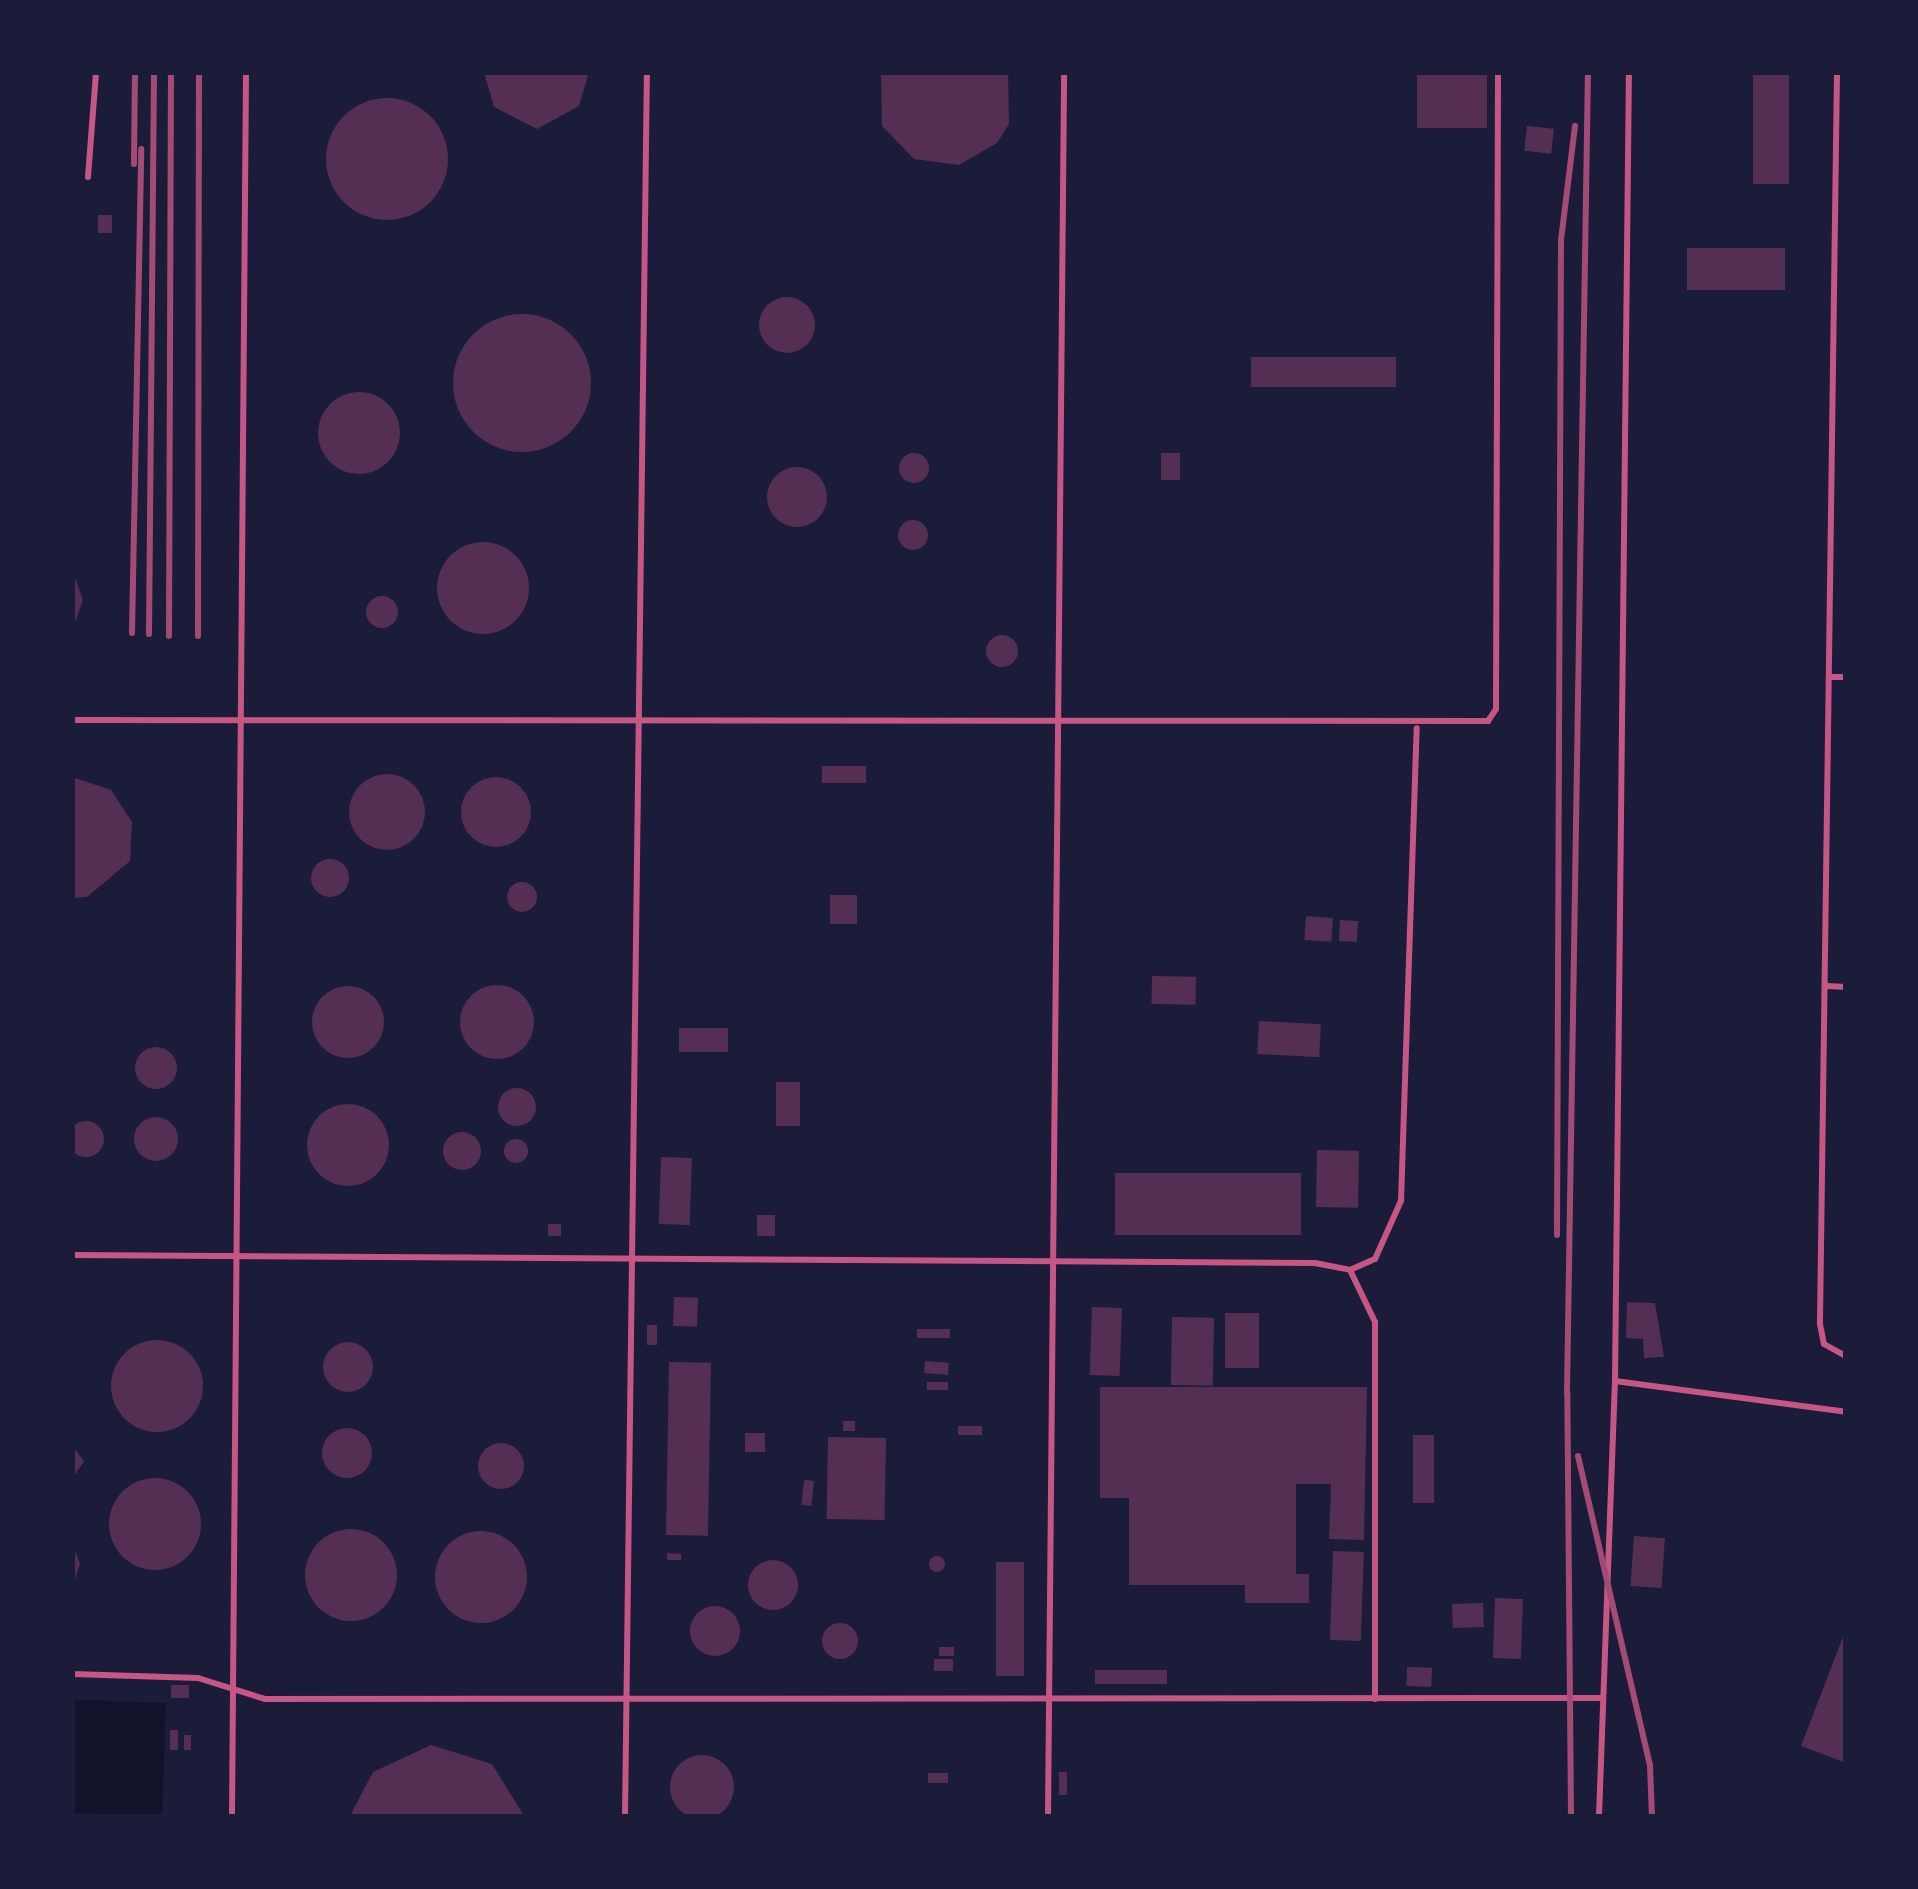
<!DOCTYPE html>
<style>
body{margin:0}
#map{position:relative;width:1918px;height:1889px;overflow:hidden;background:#1b1b3a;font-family:Ubuntu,sans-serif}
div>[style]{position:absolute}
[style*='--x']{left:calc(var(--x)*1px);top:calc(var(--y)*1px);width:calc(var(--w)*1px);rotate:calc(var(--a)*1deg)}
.water>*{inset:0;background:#12122b;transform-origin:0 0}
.building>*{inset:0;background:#542f53;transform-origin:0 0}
.round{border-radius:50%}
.service>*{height:6px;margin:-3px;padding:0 3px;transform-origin:3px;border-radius:3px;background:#c65784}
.rail>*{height:6px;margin:-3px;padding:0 3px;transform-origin:3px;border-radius:3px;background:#a44b75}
span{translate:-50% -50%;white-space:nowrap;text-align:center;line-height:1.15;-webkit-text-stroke:9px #1b1b3a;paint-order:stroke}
.frame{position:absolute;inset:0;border:75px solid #1b1b3a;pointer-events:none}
</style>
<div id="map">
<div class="water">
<i style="left:166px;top:1703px;width:113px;height:93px;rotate:92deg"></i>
</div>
<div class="building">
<i style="clip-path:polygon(484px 72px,588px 72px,588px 75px,579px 106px,537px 129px,494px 107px)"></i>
<i style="clip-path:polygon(881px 72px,1008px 72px,1009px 124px,997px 143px,959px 165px,914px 159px,882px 126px)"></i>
<i style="left:1417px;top:72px;width:70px;height:56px"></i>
<i style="left:1753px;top:72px;width:36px;height:112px"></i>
<i class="round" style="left:326px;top:98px;width:122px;height:122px"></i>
<i style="left:1527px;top:126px;width:27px;height:25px;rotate:6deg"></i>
<i style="left:98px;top:215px;width:14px;height:18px"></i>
<i style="left:1785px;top:248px;width:42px;height:98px;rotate:90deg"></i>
<i class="round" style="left:759px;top:297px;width:56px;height:56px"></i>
<i class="round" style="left:453px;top:314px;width:138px;height:138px"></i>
<i style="left:1251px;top:357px;width:145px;height:30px"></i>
<i class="round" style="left:318px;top:392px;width:82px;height:82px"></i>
<i class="round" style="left:899px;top:453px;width:30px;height:30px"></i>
<i style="left:1161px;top:453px;width:19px;height:27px"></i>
<i class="round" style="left:767px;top:467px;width:60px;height:60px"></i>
<i class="round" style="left:898px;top:520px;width:30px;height:30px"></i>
<i class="round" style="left:437px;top:542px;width:92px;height:92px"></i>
<i style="clip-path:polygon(72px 569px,83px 600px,72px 630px)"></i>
<i class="round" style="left:366px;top:596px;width:32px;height:32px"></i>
<i class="round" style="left:986px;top:635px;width:32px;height:32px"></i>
<i style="left:822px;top:766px;width:44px;height:17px"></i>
<i class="round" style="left:349px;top:774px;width:76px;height:76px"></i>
<i class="round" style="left:461px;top:777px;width:70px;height:70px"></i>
<i style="clip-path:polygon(72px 777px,111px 790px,132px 822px,130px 861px,87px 897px,72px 898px)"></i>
<i class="round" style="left:311px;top:859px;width:38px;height:38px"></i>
<i class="round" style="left:507px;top:882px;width:30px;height:30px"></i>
<i style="left:830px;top:895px;width:27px;height:29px"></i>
<i style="left:1306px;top:916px;width:27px;height:24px;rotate:4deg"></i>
<i style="left:1340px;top:920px;width:18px;height:21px;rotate:3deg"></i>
<i style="left:1152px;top:976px;width:44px;height:28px;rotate:1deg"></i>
<i class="round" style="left:460px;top:985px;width:74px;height:74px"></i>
<i class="round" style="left:312px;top:986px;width:72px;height:72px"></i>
<i style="left:1259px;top:1021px;width:62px;height:33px;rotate:3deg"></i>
<i style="left:728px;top:1028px;width:24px;height:49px;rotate:90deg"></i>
<i class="round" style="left:135px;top:1047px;width:42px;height:42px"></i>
<i style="left:776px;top:1082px;width:24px;height:44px"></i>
<i class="round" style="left:498px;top:1088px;width:38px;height:38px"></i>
<i class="round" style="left:307px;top:1104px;width:82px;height:82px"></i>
<i class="round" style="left:134px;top:1117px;width:44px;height:44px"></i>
<i class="round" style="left:68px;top:1121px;width:36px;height:36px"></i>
<i class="round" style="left:443px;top:1132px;width:38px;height:38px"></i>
<i class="round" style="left:504px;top:1139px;width:24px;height:24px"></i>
<i style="left:1317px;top:1150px;width:42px;height:57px;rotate:1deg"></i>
<i style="left:661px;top:1157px;width:31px;height:67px;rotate:2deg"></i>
<i style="left:1115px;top:1173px;width:186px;height:62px"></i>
<i style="left:775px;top:1215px;width:21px;height:18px;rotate:90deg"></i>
<i style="left:548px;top:1224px;width:13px;height:12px"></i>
<i style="left:674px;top:1297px;width:24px;height:29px;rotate:2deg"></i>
<i style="clip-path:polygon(1627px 1302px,1655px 1303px,1664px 1357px,1644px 1358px,1643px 1339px,1626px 1338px)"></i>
<i style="left:1092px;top:1307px;width:30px;height:68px;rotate:2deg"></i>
<i style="left:1225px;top:1313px;width:34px;height:55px"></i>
<i style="left:1172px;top:1317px;width:42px;height:68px;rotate:1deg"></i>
<i style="left:647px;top:1325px;width:10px;height:20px"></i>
<i style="left:950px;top:1329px;width:9px;height:33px;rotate:90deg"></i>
<i class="round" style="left:111px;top:1340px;width:92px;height:92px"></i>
<i class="round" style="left:323px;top:1342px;width:50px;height:50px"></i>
<i style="left:925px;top:1361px;width:24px;height:12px;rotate:5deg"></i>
<i style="left:669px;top:1362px;width:42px;height:173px;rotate:1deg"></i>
<i style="left:948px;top:1382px;width:8px;height:21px;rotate:90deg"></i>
<i style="clip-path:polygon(1100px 1387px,1367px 1387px,1364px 1540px,1329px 1539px,1331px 1484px,1296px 1484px,1296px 1574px,1309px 1574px,1309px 1603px,1245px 1603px,1245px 1585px,1129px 1585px,1129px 1498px,1100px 1498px)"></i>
<i style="left:843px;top:1421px;width:12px;height:10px"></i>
<i style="left:982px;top:1426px;width:9px;height:24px;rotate:90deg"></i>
<i class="round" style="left:322px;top:1428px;width:50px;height:50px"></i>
<i style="left:765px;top:1433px;width:19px;height:20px;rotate:90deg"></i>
<i style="left:1413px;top:1435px;width:21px;height:68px"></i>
<i style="left:828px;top:1437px;width:58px;height:82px;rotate:1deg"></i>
<i class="round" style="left:478px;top:1443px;width:46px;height:46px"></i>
<i style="clip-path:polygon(72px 1446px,84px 1461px,72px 1479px)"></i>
<i class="round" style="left:109px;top:1478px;width:92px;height:92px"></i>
<i style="left:804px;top:1480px;width:10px;height:25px;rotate:6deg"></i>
<i class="round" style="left:305px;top:1529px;width:92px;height:92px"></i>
<i class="round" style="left:435px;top:1531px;width:92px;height:92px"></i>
<i style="left:1634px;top:1536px;width:31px;height:50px;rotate:4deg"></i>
<i style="clip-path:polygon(72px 1544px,80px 1563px,72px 1590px)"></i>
<i style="left:1333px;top:1551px;width:31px;height:89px;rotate:2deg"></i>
<i style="clip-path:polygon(667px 1553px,681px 1554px,681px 1560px,667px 1560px)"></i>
<i class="round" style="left:929px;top:1556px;width:16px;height:16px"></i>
<i class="round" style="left:748px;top:1560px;width:50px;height:50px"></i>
<i style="left:996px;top:1562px;width:28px;height:114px"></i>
<i style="left:1495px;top:1598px;width:28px;height:60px;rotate:2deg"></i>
<i style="left:1483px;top:1603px;width:24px;height:31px;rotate:88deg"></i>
<i class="round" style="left:690px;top:1606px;width:50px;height:50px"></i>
<i class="round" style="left:822px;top:1623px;width:36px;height:36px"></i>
<i style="clip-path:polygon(1846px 1629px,1846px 1763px,1801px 1746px)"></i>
<i style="left:939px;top:1647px;width:15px;height:9px"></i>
<i style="left:934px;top:1659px;width:19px;height:12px"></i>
<i style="left:1407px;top:1667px;width:25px;height:19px;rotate:2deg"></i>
<i style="left:1095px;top:1670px;width:72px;height:14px"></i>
<i style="left:171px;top:1685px;width:18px;height:13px"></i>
<i style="left:170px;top:1730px;width:8px;height:20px"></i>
<i style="left:184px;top:1735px;width:7px;height:15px"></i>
<i style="clip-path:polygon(431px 1745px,492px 1764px,524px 1816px,350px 1816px,373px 1772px)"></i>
<i class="round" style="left:670px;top:1755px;width:64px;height:64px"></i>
<i style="left:1067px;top:1772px;width:23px;height:8px;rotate:90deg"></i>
<i style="left:928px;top:1773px;width:20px;height:10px"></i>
</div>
<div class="service">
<i style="--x:1837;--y:72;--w:1252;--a:90.78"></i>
<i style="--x:1820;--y:1324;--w:20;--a:79"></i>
<i style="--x:1824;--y:1344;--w:25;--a:29"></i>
<i style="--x:88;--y:177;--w:105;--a:-85.6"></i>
<i style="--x:1831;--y:677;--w:15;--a:0"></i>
<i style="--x:72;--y:720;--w:1416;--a:0.04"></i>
<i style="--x:1488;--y:721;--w:14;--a:-56"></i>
<i style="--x:1496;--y:709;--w:637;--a:-89.82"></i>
<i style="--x:1827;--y:986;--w:19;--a:3"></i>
<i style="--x:72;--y:1255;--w:1243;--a:0.37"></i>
<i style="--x:1315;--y:1263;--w:36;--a:11"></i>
<i style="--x:1350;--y:1270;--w:27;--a:-24"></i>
<i style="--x:1375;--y:1259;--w:64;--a:-65.9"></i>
<i style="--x:1401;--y:1201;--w:473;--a:-88.1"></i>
<i style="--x:1350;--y:1270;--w:58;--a:64.3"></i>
<i style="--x:1375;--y:1322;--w:377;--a:90"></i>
<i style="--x:1615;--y:1381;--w:233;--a:7.6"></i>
<i style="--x:72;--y:1674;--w:126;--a:1.8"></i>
<i style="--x:198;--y:1678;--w:70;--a:17.4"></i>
<i style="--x:265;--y:1699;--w:1335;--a:-0.04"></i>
<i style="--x:232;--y:1816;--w:1744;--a:-89.54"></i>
<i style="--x:625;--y:1816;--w:1744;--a:-89.28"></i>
<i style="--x:1048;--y:1816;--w:1744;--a:-89.47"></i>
<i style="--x:1599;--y:1816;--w:435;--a:-87.9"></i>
<i style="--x:1615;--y:1381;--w:1309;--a:-89.39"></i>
</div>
<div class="rail">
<i style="--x:134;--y:164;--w:92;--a:-89.4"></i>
<i style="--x:132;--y:633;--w:484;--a:-88.9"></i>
<i style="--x:149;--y:634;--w:562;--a:-89.49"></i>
<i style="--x:169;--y:636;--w:564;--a:-89.8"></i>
<i style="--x:198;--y:636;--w:564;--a:-89.9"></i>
<i style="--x:1557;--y:1235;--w:995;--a:-89.77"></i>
<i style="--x:1561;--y:240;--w:115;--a:-83"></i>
<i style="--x:1578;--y:1456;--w:317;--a:76.9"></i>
<i style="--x:1650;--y:1765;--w:51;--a:87.8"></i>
<i style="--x:1571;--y:1816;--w:424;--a:-90.5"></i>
<i style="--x:1567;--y:1392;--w:1320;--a:-89.09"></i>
</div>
<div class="frame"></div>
</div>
